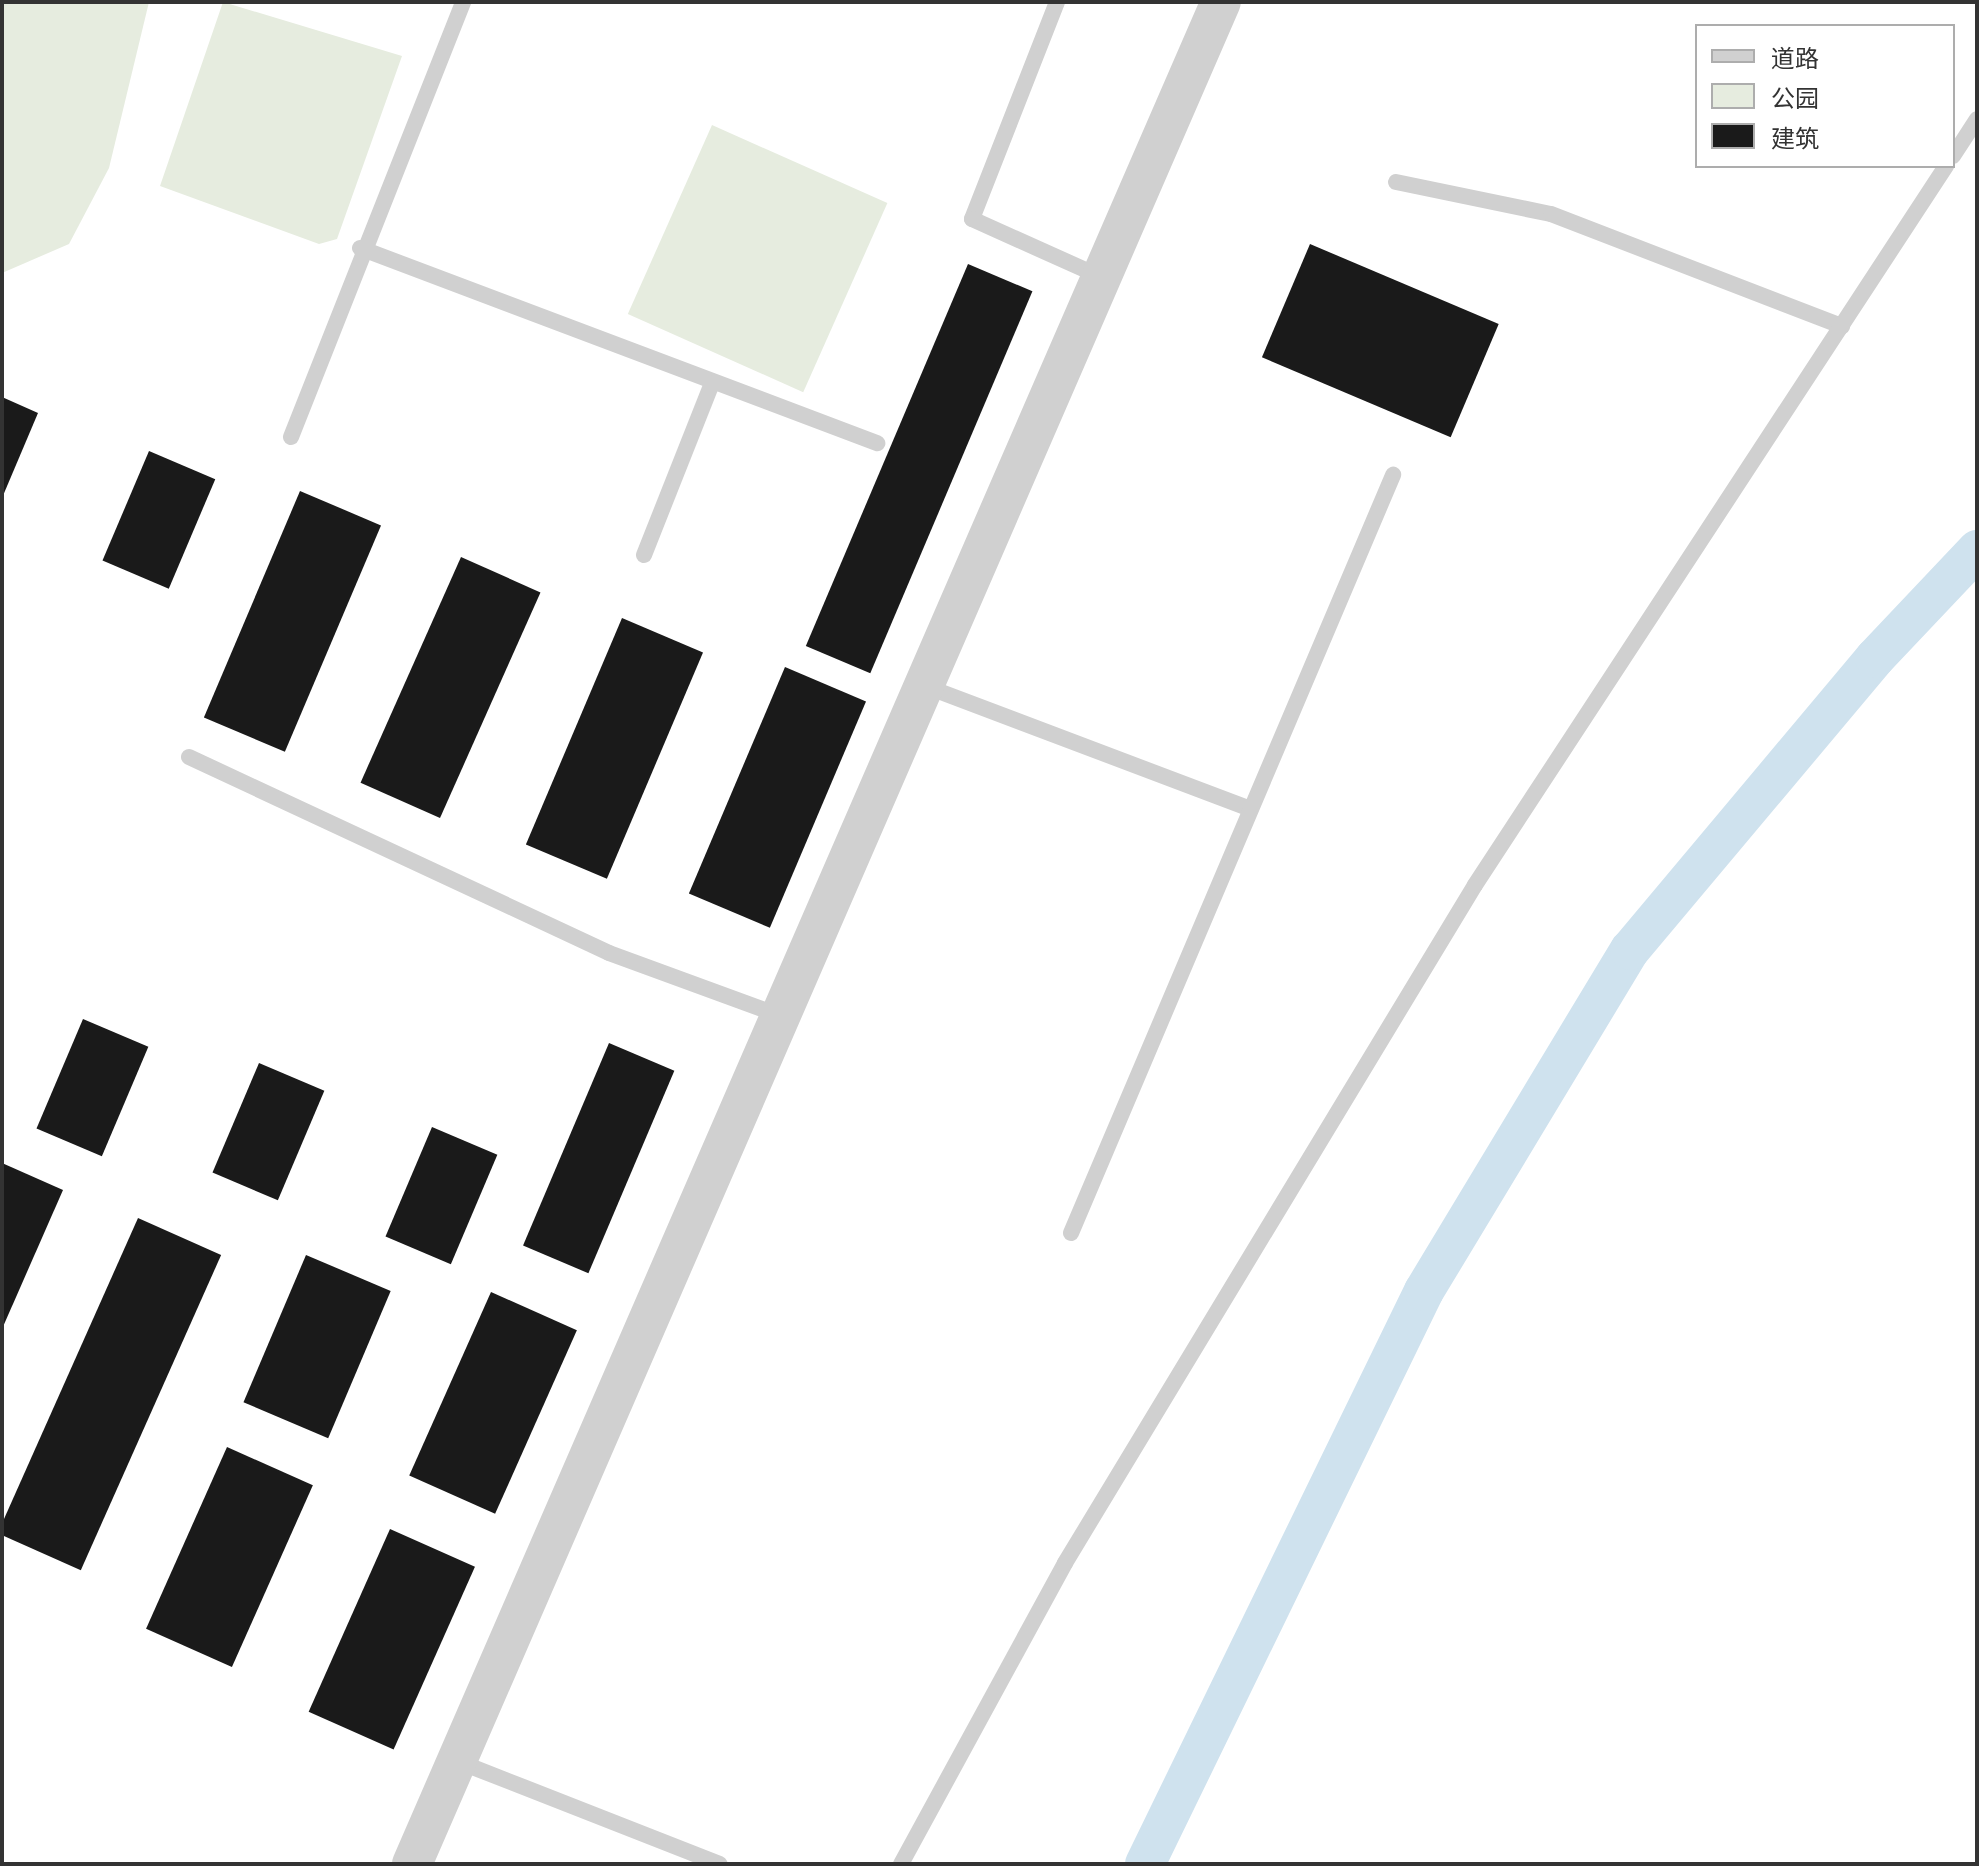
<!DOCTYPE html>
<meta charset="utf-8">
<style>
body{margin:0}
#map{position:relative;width:1979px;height:1866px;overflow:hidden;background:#fff;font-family:"Sofia Sans Condensed","Noto Sans SC",sans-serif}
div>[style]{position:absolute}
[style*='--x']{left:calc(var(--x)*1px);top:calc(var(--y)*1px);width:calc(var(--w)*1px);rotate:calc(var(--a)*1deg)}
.green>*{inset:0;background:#e6ecdf;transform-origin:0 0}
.canal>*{height:40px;margin:-20px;padding:0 20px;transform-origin:20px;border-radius:20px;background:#cfe2ee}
.building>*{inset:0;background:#1a1a1a;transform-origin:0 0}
.service>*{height:16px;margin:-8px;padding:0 8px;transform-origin:8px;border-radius:8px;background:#d0d0d0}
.tertiary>*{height:40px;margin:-20px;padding:0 20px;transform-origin:20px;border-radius:20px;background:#d0d0d0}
span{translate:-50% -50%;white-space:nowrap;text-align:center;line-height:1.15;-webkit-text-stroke:8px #fff;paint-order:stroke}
.frame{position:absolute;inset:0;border:4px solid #333;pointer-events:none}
.legend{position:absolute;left:1695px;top:24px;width:260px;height:144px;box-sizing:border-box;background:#fff;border:2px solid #adadad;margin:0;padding:10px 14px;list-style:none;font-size:24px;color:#333}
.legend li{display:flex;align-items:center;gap:16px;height:40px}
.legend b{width:40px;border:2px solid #adadad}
</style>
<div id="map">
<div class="green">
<i style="clip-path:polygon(2px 2px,149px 2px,109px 168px,69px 244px,2px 273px)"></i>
<i style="clip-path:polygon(223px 2px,402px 56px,337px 239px,319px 244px,160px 186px)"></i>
<i style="left:712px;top:125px;width:192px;height:207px;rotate:24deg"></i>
</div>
<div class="canal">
<i style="--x:1145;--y:1864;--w:637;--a:-64.04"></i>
<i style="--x:1424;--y:1291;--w:398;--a:-58.9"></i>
<i style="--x:1630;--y:950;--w:381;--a:-50"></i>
<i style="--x:1875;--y:658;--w:149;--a:-46.6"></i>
</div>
<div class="building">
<i style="left:1310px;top:244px;width:205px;height:123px;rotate:23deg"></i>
<i style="left:968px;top:264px;width:70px;height:415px;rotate:23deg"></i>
<i style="clip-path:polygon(2px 397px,38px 413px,2px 498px)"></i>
<i style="left:149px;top:451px;width:72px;height:119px;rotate:23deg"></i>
<i style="left:300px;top:491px;width:88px;height:246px;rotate:23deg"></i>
<i style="left:461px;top:557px;width:87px;height:247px;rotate:24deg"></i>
<i style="left:622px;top:618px;width:88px;height:246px;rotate:23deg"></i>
<i style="left:785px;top:667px;width:88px;height:246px;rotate:23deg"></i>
<i style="left:83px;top:1019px;width:71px;height:119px;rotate:23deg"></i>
<i style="left:609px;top:1043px;width:71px;height:220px;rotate:23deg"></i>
<i style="left:259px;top:1063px;width:71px;height:119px;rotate:23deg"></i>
<i style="left:432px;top:1127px;width:71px;height:119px;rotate:23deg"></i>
<i style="clip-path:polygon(2px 1163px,63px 1190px,2px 1329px)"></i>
<i style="left:138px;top:1218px;width:91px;height:345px;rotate:24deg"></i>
<i style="left:306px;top:1255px;width:92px;height:160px;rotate:23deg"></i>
<i style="left:491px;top:1292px;width:94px;height:201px;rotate:24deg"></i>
<i style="left:227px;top:1447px;width:94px;height:199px;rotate:24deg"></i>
<i style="left:390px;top:1529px;width:93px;height:200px;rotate:24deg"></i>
</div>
<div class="service">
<i style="--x:1057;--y:2;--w:233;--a:111.4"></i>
<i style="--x:972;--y:219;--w:141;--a:24.2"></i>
<i style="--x:1953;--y:156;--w:44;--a:-57"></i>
<i style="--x:1396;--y:182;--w:158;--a:11.7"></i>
<i style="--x:1551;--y:214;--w:312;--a:21.1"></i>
<i style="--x:360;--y:248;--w:553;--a:20.67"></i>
<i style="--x:291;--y:437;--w:468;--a:-68.4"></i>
<i style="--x:644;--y:555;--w:185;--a:-68.4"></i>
<i style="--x:925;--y:686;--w:348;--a:20.7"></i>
<i style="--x:189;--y:757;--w:463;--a:25"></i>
<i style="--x:609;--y:953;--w:183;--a:20.1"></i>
<i style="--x:1071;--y:1233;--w:824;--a:-66.98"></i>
<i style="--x:457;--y:1761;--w:282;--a:21.4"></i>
<i style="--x:901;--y:1864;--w:343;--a:-61.4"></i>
<i style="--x:1065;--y:1563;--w:792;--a:-58.84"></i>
<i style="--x:1475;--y:885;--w:860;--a:-56.77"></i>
</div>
<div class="tertiary">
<i style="--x:412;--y:1864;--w:2030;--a:-66.52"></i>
</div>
<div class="frame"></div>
<ul class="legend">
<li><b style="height:10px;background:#d0d0d0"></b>道路</li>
<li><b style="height:22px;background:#e6ecdf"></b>公园</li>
<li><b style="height:22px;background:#1a1a1a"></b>建筑</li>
</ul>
</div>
